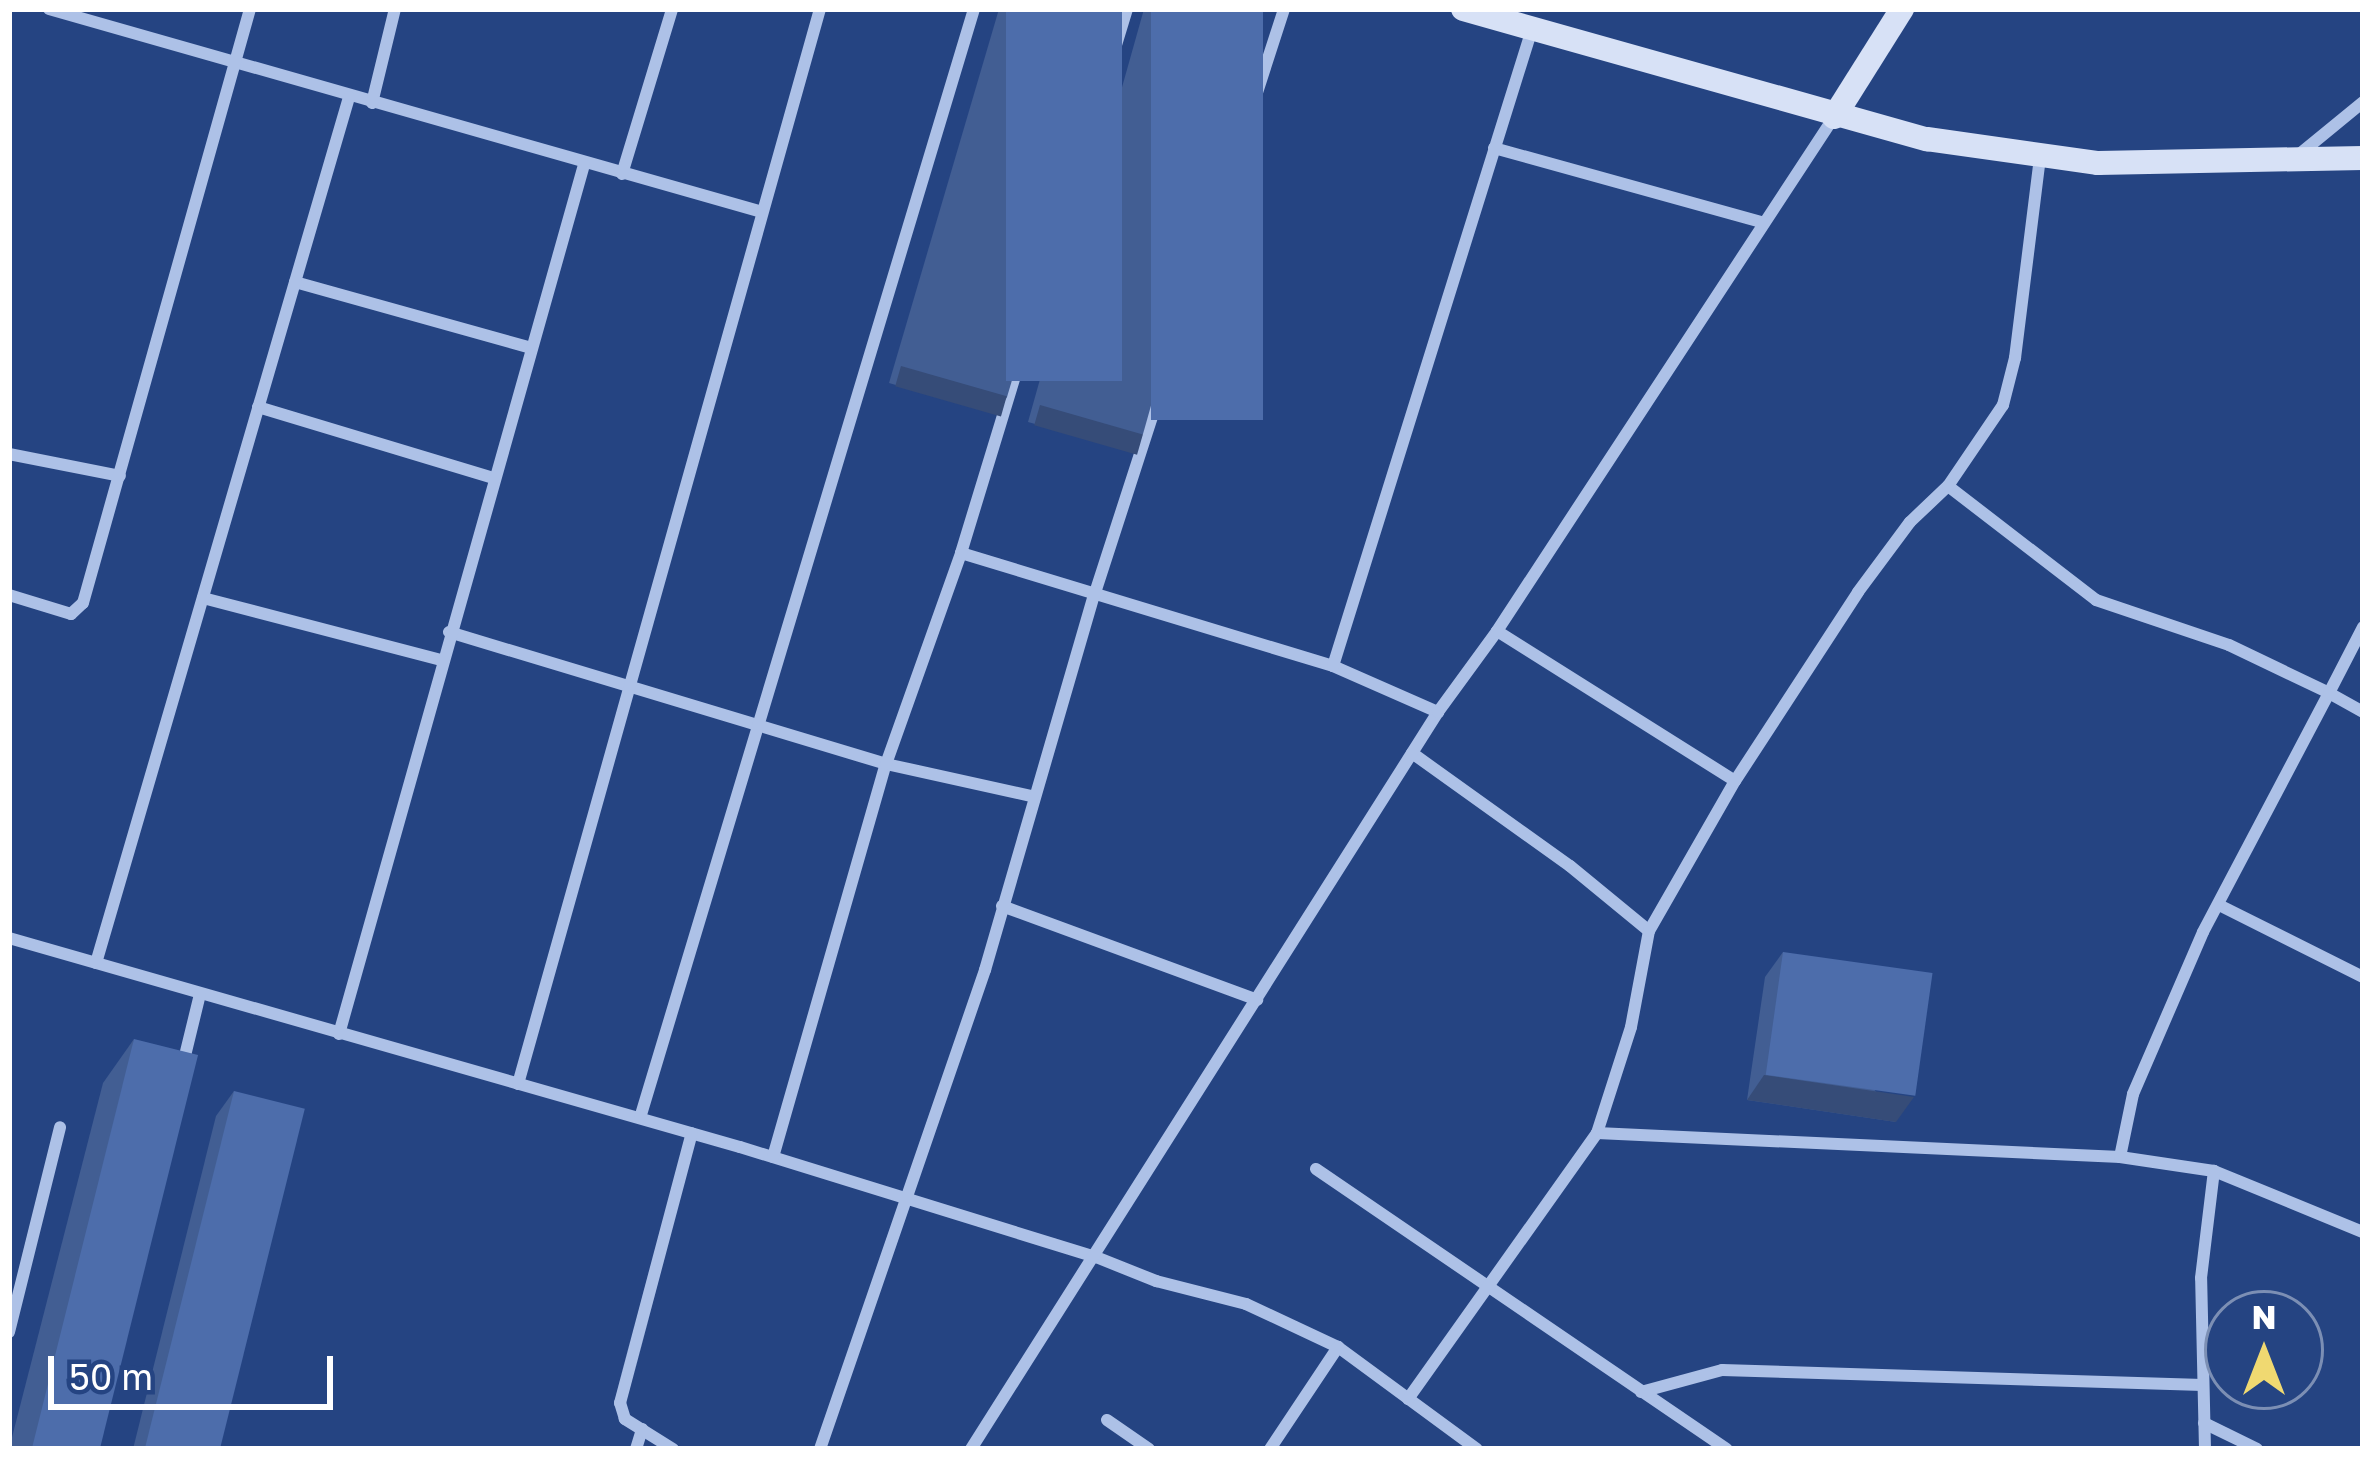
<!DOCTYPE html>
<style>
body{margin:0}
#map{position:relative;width:2372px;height:1458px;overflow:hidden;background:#254482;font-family:"Golos Text",sans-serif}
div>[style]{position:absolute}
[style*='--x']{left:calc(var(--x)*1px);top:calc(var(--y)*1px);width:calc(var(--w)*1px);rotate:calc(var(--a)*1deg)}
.street>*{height:12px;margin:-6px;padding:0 6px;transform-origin:6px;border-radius:6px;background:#adc1e7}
.secondary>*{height:24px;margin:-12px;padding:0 12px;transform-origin:12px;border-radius:12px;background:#d7e1f6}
.wall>*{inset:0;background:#425e93}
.shaded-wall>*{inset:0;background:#364c78;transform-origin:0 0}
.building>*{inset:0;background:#4d6dab;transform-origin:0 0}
span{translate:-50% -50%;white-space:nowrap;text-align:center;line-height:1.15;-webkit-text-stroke:10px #254482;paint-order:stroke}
.frame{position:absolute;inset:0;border:12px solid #fff;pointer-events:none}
.north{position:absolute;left:2204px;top:1290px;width:120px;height:120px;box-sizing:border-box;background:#254482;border:3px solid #7c8fb4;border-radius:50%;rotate:0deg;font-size:33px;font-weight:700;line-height:48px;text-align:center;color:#fff}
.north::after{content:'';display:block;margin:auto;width:42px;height:54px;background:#f0d971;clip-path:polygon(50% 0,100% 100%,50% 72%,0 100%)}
.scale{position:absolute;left:48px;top:1356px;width:285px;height:54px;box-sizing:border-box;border:6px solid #fff;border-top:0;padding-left:15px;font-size:36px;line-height:42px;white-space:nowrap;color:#fff;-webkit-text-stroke:9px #254482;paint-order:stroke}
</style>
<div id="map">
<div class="street">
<i style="--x:49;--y:9;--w:741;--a:15.89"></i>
<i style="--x:372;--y:103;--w:97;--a:-76.3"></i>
<i style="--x:1494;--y:148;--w:280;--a:15.5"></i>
<i style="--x:2296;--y:157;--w:87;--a:-39.4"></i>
<i style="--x:622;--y:174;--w:172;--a:-73.1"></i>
<i style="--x:295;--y:282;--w:245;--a:15.6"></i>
<i style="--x:258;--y:407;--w:245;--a:16.8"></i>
<i style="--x:9;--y:454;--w:113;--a:11.2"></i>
<i style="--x:1948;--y:486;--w:187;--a:37.6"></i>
<i style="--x:2096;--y:600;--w:140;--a:18.7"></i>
<i style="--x:2229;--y:645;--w:111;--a:25.6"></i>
<i style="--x:2329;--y:693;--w:74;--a:-62.7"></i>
<i style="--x:961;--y:553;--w:389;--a:16.9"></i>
<i style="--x:1333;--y:666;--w:115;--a:23.7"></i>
<i style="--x:9;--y:595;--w:65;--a:17"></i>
<i style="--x:71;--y:614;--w:16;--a:-43"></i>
<i style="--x:83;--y:603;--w:617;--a:-74.3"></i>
<i style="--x:203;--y:598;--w:246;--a:14.6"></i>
<i style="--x:1497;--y:631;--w:281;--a:32.2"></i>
<i style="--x:449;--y:632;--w:457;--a:16.8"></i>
<i style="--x:886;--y:764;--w:148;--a:12.4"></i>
<i style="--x:1333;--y:666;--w:667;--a:-72.65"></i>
<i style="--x:1412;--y:753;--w:194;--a:35.6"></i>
<i style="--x:1570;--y:866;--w:102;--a:39.4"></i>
<i style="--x:1002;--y:906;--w:272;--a:20.2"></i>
<i style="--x:2221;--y:906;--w:159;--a:26.6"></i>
<i style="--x:9;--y:938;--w:760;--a:15.96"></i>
<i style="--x:740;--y:1147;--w:373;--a:17.2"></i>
<i style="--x:1096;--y:1257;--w:65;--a:21.8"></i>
<i style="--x:1156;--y:1281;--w:93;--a:14.3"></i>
<i style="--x:1246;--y:1304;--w:102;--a:25.1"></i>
<i style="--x:1338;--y:1347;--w:172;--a:36.3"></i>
<i style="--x:96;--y:963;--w:902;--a:-73.71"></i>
<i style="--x:339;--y:1034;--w:903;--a:-74.26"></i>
<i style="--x:182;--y:1068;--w:76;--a:-76.3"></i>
<i style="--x:518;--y:1084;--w:1117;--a:-74.31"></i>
<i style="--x:640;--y:1118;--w:1158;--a:-73.24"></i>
<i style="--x:1597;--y:1133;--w:524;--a:2.63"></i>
<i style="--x:2120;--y:1157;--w:95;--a:8.5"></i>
<i style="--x:2214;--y:1171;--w:161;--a:22.3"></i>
<i style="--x:773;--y:1157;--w:409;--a:-74"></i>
<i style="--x:886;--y:764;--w:224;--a:-70.4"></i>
<i style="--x:961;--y:553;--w:569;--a:-73.03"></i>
<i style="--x:2120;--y:1157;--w:64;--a:-78.3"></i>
<i style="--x:2133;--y:1094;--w:176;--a:-66.6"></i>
<i style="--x:2203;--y:932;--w:270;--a:-62.2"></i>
<i style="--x:2329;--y:693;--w:39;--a:29"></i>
<i style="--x:1316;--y:1169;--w:497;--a:34.3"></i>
<i style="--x:9;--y:1332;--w:211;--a:-76"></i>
<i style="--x:1641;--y:1392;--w:84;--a:-15.2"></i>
<i style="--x:1722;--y:1370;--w:481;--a:1.8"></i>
<i style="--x:1408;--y:1399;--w:326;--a:-54.6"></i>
<i style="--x:1597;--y:1133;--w:111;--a:-72.2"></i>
<i style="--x:1631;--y:1027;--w:98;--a:-79.4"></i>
<i style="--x:1649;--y:931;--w:173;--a:-60.2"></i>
<i style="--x:1735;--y:781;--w:225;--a:-56.9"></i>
<i style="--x:1858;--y:592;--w:87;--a:-53.4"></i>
<i style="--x:1910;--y:522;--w:52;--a:-43.5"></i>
<i style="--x:1948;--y:486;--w:98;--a:-55.8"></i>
<i style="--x:2003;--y:405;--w:49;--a:-75.7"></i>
<i style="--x:2015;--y:358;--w:202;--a:-82.9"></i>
<i style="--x:1107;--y:1420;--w:51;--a:34.6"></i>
<i style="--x:2204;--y:1423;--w:59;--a:26.1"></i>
<i style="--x:636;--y:1449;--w:21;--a:-73"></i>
<i style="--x:673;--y:1449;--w:57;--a:-148"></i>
<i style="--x:625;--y:1419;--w:17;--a:-107"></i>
<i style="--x:620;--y:1403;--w:279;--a:-75.1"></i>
<i style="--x:820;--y:1449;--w:507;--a:-70.99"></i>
<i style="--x:985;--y:970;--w:390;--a:-73.8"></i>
<i style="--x:1094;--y:596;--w:617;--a:-72.06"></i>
<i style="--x:971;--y:1449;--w:873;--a:-57.64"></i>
<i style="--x:1438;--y:712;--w:100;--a:-53.9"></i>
<i style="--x:1497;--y:631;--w:615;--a:-56.75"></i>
<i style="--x:1270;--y:1449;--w:123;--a:-56.3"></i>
<i style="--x:2205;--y:1449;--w:171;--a:-91.3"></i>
<i style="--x:2201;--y:1278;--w:108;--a:-83.1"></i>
</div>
<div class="secondary">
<i style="--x:1463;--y:9;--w:482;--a:15.7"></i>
<i style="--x:1927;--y:139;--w:173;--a:8"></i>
<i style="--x:2098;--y:163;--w:265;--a:-1.1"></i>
<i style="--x:1834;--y:117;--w:128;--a:-57.8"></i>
</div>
<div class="wall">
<i style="clip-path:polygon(999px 9px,1122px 9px,1007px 397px,996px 414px,889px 383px)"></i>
<i style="clip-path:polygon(1144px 9px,1263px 9px,1143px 434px,1132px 451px,1028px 422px)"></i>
<i style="clip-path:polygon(1783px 952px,1896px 1122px,1747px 1100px,1765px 977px)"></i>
<i style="clip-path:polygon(134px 1039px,97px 1449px,9px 1449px,103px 1083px)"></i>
<i style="clip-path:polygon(234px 1091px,220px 1449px,133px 1449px,216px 1116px)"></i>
</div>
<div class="shaded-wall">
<i style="left:901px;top:366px;width:110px;height:21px;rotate:16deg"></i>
<i style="left:1040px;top:405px;width:107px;height:21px;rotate:16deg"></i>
<i style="clip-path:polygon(1764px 1075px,1914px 1097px,1896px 1122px,1747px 1100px)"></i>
</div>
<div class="building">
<i style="left:1006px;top:9px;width:116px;height:372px"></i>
<i style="left:1151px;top:9px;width:112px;height:411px"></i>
<i style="left:1783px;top:952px;width:151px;height:124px;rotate:8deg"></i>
<i style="left:134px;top:1039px;width:66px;height:423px;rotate:14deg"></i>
<i style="left:234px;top:1091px;width:73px;height:369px;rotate:14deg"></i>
</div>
<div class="frame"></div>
<div class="north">N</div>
<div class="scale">50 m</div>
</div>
